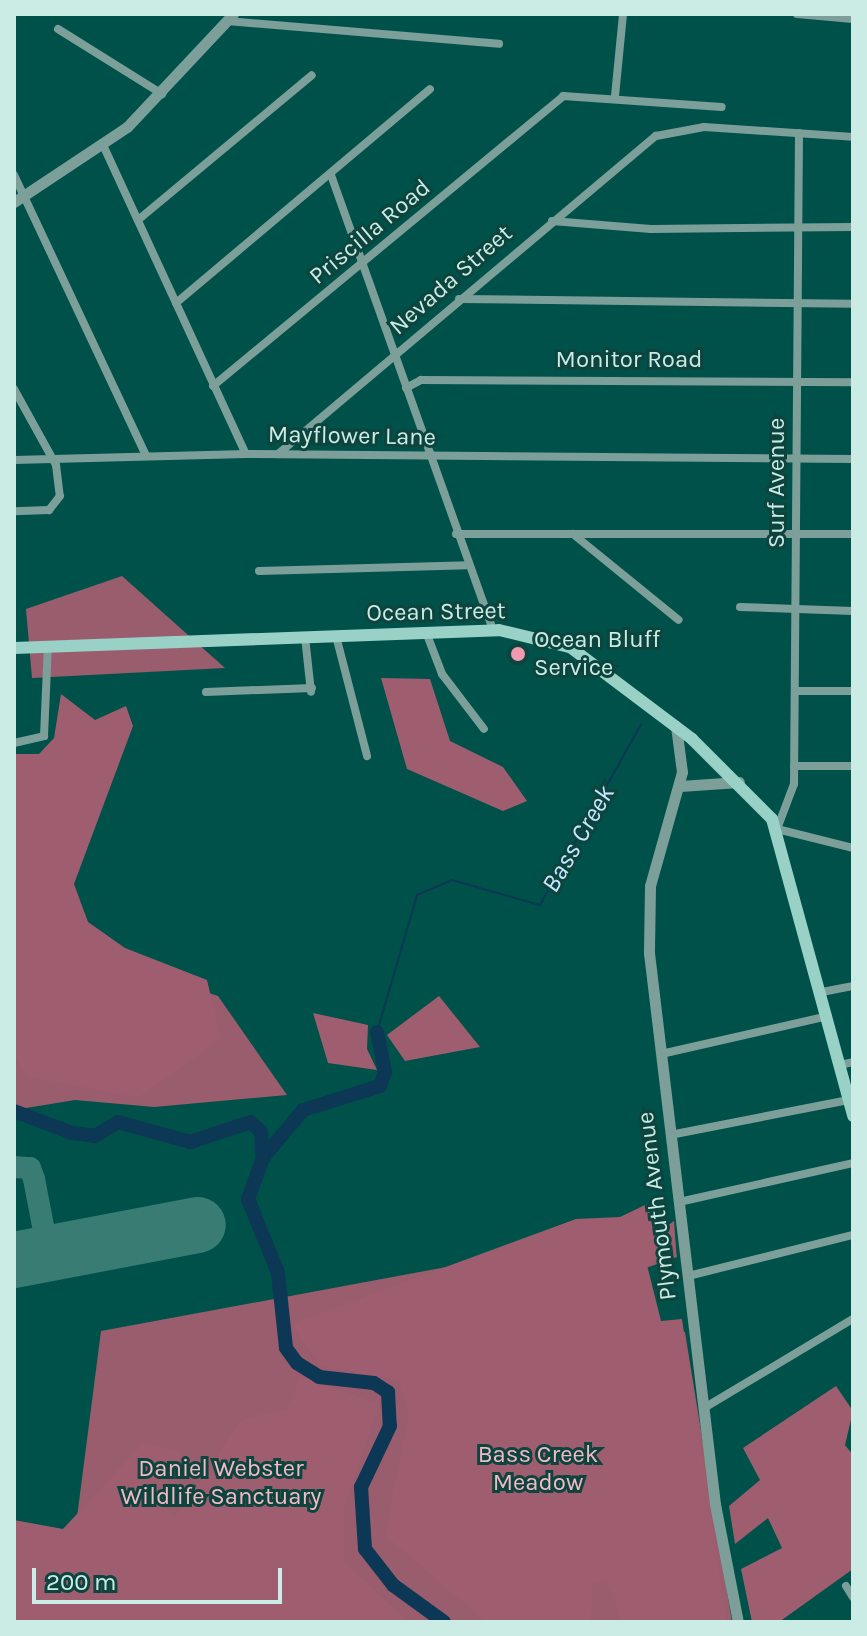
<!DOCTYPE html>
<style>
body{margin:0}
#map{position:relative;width:867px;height:1636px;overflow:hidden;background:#005149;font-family:Karla,sans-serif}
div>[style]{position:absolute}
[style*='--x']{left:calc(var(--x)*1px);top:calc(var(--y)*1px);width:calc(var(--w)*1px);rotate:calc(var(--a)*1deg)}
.green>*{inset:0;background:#995d6d}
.forest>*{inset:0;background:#9f5e6f}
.stream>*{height:2px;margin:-1px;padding:0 1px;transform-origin:1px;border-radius:1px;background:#0c3755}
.river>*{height:14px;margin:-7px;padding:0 7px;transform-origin:7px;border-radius:7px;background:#0c3755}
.taxiway>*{height:22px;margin:-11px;padding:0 11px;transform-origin:11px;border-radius:11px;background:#387c74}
.runway>*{height:56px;margin:-28px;padding:0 28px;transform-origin:28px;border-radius:28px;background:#387c74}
.minor>*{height:8px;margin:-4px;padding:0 4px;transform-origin:4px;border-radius:4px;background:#7c9f99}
.tertiary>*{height:11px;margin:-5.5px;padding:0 5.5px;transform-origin:5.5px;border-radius:5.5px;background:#7c9f99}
.secondary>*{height:12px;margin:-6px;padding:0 6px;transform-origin:6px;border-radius:6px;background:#99d1c7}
.dots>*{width:22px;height:22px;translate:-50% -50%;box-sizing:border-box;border:4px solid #0d443e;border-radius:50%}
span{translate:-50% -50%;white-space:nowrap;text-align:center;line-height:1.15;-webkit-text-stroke:6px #0d443e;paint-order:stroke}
.street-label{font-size:24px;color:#cbebe5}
.poi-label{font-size:24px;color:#cbebe5}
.left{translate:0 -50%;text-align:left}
.park-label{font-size:24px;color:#f4b9c6}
.water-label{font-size:26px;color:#c8e6ff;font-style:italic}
.frame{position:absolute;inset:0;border:16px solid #cbebe5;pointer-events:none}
.scale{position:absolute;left:32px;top:1568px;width:250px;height:36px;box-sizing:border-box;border:4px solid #cbebe5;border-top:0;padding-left:10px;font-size:24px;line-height:28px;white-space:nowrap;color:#cbebe5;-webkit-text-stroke:6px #0d443e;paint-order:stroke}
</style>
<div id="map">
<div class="green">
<i style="clip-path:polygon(122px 576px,225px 668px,32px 678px,26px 609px)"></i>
<i style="clip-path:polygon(14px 929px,218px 996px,287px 1095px,154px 1107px,75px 1100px,14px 1110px)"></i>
<i style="clip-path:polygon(673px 1225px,677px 1257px,643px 1269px,626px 1342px,685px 1332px,732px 1622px,14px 1622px,14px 1534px,72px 1556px,101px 1331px)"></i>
</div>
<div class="forest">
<i style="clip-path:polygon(381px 678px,430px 679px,450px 741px,503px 767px,527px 801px,503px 811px,407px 769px)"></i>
<i style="clip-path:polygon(61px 694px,95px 720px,126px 706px,133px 726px,74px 884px,88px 922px,125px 948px,207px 980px,221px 1039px,138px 1098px,26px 1076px,14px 1054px,14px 754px,39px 754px,54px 738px)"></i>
<i style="clip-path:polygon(439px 996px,480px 1047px,405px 1061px,387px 1035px)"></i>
<i style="clip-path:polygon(313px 1013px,368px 1025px,367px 1049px,377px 1070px,328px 1063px)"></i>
<i style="clip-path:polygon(647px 1204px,656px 1234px,674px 1221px,676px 1248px,647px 1265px,661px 1321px,682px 1319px,727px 1622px,622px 1622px,606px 1580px,593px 1583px,591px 1622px,486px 1622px,385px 1535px,409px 1414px,399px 1381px,320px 1365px,291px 1324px,576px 1219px,620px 1217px)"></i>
<i style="clip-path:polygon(300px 1376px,379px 1404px,344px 1509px,344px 1562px,409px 1622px,14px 1622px,14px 1520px,63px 1529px,144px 1442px,182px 1452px,159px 1496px,174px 1518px,242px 1419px,287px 1409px)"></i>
<i style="clip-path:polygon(836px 1386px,853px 1411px,845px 1445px,853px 1455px,853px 1569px,779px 1622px,752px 1622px,741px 1569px,782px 1548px,768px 1518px,735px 1544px,729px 1506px,760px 1480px,743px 1448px)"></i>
</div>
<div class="stream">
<i style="--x:377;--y:1032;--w:143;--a:-73.7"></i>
<i style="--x:417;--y:895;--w:38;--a:-23"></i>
<i style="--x:452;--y:880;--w:91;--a:15.9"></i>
<i style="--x:540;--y:905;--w:207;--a:-60.8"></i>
</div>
<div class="river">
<i style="--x:377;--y:1032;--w:41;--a:78.7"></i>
<i style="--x:385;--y:1072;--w:15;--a:110"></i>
<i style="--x:380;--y:1086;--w:81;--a:162.7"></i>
<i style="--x:303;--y:1110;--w:62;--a:129.8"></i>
<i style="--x:263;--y:1158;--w:44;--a:110.1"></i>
<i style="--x:248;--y:1199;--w:80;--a:67.9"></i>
<i style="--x:278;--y:1273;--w:75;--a:83.9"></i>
<i style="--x:286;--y:1348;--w:19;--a:54"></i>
<i style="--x:297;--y:1363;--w:26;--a:32"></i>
<i style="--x:319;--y:1377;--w:55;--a:6.2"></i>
<i style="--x:374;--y:1383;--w:17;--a:33"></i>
<i style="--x:388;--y:1392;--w:34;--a:87"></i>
<i style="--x:390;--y:1426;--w:68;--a:115.4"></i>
<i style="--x:361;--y:1487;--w:62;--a:86.3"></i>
<i style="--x:365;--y:1549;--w:46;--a:52.1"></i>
<i style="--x:393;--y:1585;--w:63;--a:36"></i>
<i style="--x:14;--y:1111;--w:62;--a:20.8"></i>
<i style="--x:72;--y:1133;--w:23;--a:7"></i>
<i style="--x:95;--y:1136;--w:27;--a:-31"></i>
<i style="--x:118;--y:1122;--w:75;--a:15.5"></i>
<i style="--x:190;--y:1142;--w:64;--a:-18.2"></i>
<i style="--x:251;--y:1122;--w:14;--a:45"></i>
<i style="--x:261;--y:1132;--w:26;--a:86"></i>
</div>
<div class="taxiway">
<i style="--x:14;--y:1167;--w:16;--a:4"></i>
<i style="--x:30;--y:1168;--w:12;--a:70"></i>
<i style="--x:34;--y:1179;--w:58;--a:79.1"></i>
<i style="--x:45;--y:1236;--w:25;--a:122"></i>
</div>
<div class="runway">
<i style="--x:14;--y:1260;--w:187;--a:-10.8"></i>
</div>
<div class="minor">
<i style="--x:797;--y:14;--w:56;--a:5.1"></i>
<i style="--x:227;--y:21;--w:273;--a:4.8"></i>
<i style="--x:58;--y:29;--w:123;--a:32"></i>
<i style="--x:615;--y:96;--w:82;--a:-84.4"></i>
<i style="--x:799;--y:133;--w:651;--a:90.44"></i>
<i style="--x:794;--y:784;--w:48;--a:110.7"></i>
<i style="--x:777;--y:829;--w:78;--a:14"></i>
<i style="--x:103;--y:145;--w:340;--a:65.2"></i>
<i style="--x:246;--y:454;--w:607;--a:0.47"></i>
<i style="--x:14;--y:175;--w:310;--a:64.8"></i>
<i style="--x:331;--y:175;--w:484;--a:70.4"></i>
<i style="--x:138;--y:220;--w:226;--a:-39.8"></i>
<i style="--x:552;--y:221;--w:99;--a:4.6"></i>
<i style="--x:651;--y:229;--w:202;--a:-0.6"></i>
<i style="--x:459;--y:299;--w:394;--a:0.7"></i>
<i style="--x:176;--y:303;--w:332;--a:-40.1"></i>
<i style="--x:213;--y:386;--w:455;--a:-39.6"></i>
<i style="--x:563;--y:96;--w:159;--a:4"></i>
<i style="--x:406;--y:388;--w:17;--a:-28"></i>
<i style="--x:421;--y:380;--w:432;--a:0.3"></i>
<i style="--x:14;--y:389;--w:87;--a:61.1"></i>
<i style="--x:56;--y:465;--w:31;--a:83"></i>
<i style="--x:60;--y:496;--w:18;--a:128"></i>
<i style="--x:49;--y:510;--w:35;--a:178"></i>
<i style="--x:278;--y:454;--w:494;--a:-40.1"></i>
<i style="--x:656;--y:136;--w:49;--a:-10.6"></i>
<i style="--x:704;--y:127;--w:149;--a:3.8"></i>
<i style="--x:14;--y:460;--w:232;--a:-1.5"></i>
<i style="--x:456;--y:534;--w:397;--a:0"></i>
<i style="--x:573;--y:534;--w:136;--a:39.1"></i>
<i style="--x:259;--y:571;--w:209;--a:-1.6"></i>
<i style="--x:740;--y:607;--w:113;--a:2"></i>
<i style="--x:426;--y:632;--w:45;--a:69.1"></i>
<i style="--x:442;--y:674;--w:69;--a:52.6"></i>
<i style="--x:336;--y:636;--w:124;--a:75.5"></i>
<i style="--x:305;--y:637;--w:55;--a:83.8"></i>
<i style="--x:795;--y:691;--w:58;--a:0"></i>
<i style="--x:206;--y:692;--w:106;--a:-2.2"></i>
<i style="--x:14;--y:743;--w:31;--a:-13"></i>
<i style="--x:44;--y:736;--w:90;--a:-87.5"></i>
<i style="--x:794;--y:766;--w:59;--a:0"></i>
<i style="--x:822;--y:992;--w:32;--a:-11"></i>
<i style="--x:661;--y:1054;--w:171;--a:-12.8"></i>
<i style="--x:840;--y:1065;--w:13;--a:-13"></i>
<i style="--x:670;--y:1135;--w:182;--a:-11.1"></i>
<i style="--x:679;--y:1202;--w:178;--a:-12.6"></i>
<i style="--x:688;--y:1276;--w:170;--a:-14"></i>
<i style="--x:704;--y:1408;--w:174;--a:-30.9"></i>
<i style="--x:846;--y:1586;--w:13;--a:58"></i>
</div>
<div class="tertiary">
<i style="--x:14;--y:202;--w:136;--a:-33.6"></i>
<i style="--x:127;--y:127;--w:155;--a:-46.8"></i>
<i style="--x:676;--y:726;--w:46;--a:82.6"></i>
<i style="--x:682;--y:772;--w:118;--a:105.7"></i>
<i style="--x:650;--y:886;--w:67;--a:90.9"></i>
<i style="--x:649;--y:953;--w:555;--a:83.17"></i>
<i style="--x:715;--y:1504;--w:120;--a:79"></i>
<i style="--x:680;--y:786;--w:59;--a:-3.9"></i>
</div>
<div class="secondary">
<i style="--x:14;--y:648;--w:485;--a:-2.1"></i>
<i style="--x:499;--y:630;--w:73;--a:13.5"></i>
<i style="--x:570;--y:647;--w:153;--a:37"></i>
<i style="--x:692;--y:739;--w:113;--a:45"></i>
<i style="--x:772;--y:819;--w:308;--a:74.7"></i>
</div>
<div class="dots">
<i style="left:518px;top:654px;background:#f29ab0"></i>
</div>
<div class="street-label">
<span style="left:370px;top:232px;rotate:-40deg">Priscilla Road</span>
<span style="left:451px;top:280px;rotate:-41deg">Nevada Street</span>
<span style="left:629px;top:360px">Monitor Road</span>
<span style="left:352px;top:436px;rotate:1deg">Mayflower Lane</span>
<span style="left:777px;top:483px;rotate:-90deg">Surf Avenue</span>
<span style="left:436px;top:612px;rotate:-1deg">Ocean Street</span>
<span style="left:657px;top:1206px;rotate:-97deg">Plymouth Avenue</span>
</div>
<div class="poi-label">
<span class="left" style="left:534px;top:654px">Ocean Bluff<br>Service</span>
</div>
<div class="park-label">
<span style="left:538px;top:1469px">Bass Creek<br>Meadow</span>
<span style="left:221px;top:1483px">Daniel Webster<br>Wildlife Sanctuary</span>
</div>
<div class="water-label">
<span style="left:578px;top:839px;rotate:-60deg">Bass Creek</span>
</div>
<div class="frame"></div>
<div class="scale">200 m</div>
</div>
